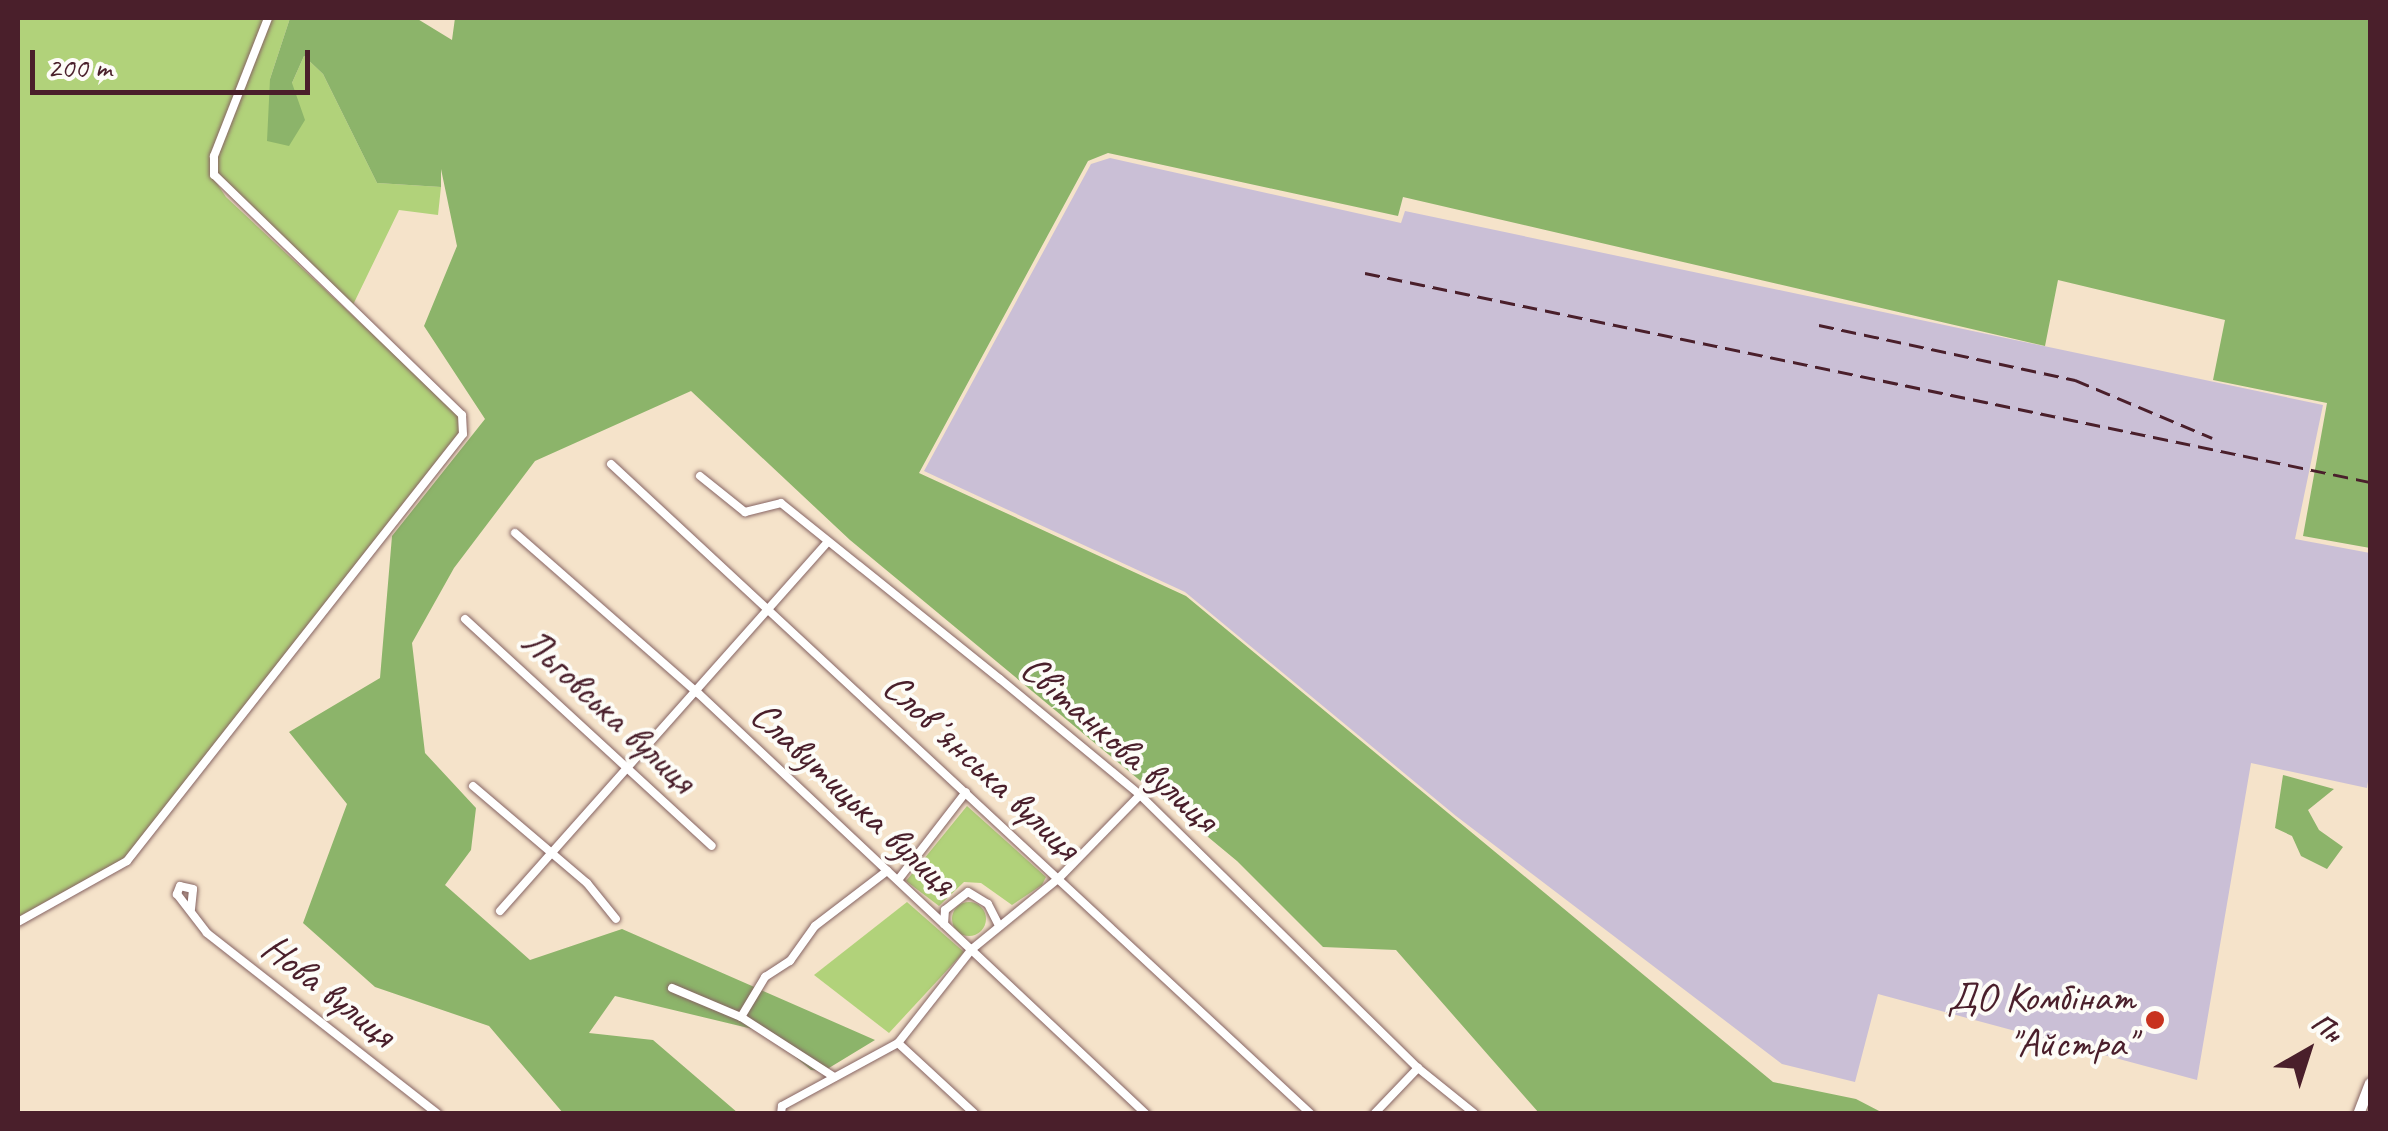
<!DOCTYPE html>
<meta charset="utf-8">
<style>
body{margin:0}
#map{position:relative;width:2388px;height:1131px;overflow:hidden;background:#f5e3ca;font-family:Caveat,sans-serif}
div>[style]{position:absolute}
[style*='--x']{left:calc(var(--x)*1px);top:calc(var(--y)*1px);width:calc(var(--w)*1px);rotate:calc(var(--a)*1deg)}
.industrial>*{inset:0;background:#cabfd6}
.green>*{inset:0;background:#b1d27a}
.round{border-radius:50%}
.forest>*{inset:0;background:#8cb46a}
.roads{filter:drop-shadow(0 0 2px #866463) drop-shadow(0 0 2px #866463)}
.street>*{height:8px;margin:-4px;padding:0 4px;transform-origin:4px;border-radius:4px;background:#fff}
.secondary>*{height:11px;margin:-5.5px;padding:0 5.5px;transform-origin:5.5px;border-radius:5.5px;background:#fff}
.rail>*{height:2.5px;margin-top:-1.25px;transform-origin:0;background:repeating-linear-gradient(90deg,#4a1f2b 0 15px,transparent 0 23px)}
.dots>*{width:28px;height:28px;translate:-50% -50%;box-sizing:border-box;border:5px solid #fdfcf7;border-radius:50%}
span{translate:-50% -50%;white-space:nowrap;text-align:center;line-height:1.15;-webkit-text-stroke:8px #fdfcf7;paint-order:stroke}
.street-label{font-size:40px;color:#4a1f2b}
.poi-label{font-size:40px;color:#4a1f2b}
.right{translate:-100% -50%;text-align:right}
.frame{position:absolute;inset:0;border:20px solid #4a1f2b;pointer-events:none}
.north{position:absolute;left:2258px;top:1001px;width:100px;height:100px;-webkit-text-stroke:8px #fdfcf7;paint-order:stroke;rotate:39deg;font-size:28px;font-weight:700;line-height:40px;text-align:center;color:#4a1f2b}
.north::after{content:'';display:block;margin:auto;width:35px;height:45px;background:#4a1f2b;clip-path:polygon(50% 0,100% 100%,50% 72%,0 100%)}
.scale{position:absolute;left:30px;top:50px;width:280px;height:45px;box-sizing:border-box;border:5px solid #4a1f2b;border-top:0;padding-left:12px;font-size:30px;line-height:35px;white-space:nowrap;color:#4a1f2b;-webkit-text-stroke:8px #fdfcf7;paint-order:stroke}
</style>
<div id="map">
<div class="industrial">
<i style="clip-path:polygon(1110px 158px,1401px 223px,1405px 211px,2323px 405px,2295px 539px,2370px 553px,2370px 769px,2367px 788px,2251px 763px,2197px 1080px,1878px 994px,1855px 1082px,1782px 1064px,1456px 816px,1185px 592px,924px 471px,1091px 164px)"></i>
</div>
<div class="green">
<i style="clip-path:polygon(18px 18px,266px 18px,212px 156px,212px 176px,226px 197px,459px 415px,460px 431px,125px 858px,18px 917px)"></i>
<i style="clip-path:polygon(270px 18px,290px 18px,270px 79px,292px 83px,304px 56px,323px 74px,377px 183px,441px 187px,438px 215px,399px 210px,351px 309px,216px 174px,216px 157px)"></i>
<i style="clip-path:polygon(967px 806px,1046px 877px,1042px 885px,1012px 905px,981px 883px,964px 882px,939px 906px,906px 881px)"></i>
<i class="round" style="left:952px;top:902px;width:34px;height:34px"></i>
<i style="clip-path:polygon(907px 902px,964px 952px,889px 1033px,814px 975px)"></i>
</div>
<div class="forest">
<i style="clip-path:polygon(290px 18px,416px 18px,452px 40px,455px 18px,2370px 18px,2370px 548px,2303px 536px,2327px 403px,2213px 380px,2225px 320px,2058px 280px,2045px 346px,1403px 197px,1398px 216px,1108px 153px,1088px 161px,919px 473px,1186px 596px,1773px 1082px,1856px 1099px,1883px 1113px,1539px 1113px,1396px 950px,1323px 947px,1237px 861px,850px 540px,691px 391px,535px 461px,454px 568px,412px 643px,425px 753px,476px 808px,471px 850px,445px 885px,530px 960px,622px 929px,875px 1040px,824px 1071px,811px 1070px,765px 1032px,615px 996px,589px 1033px,653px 1040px,738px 1113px,563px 1113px,489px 1026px,375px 987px,303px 923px,347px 804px,289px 732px,380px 678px,392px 536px,485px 419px,424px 326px,457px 246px,441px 169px,441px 187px,377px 183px,323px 74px,304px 56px,292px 83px,305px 120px,289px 146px,267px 141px,270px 79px)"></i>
<i style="clip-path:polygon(2283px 775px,2334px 789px,2308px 810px,2319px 830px,2343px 847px,2327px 869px,2301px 856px,2292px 836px,2275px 828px)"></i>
</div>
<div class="roads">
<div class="street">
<i style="--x:611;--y:464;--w:955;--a:42.88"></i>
<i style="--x:700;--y:476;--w:58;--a:38.7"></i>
<i style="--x:745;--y:512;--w:37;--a:-14"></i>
<i style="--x:781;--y:503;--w:281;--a:38.8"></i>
<i style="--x:1000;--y:679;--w:182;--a:39.6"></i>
<i style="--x:1140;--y:795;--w:390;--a:44.5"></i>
<i style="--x:1418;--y:1068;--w:73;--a:38.9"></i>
<i style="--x:515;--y:533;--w:243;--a:41.2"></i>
<i style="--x:698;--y:693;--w:615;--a:43.22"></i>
<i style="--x:465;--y:619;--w:335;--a:42.6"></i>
<i style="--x:473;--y:786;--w:150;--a:40.4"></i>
<i style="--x:587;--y:883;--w:46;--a:51.1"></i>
<i style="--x:898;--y:880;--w:111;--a:-52.3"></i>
<i style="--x:191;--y:909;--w:20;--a:-84"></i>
<i style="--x:193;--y:889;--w:13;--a:-167"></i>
<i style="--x:180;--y:886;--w:9;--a:111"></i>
<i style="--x:177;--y:894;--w:49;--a:52.4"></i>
<i style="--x:207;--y:933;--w:293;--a:38.1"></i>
<i style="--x:500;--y:911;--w:492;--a:-48.4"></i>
<i style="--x:18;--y:922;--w:125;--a:-29.2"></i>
<i style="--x:127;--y:861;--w:543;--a:-51.8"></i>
<i style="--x:463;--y:434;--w:19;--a:-93"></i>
<i style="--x:462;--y:415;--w:345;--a:-135.9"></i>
<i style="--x:214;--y:175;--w:19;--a:-90"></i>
<i style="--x:214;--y:156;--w:148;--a:-68.6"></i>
<i style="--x:944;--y:924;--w:14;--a:-86"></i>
<i style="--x:945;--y:910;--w:29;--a:-38"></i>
<i style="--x:968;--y:892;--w:23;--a:31"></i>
<i style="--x:988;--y:904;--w:22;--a:63"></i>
<i style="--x:672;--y:988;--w:75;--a:22.8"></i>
<i style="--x:741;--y:1017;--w:111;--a:32.8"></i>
<i style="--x:741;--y:1017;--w:47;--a:-59"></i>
<i style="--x:765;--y:977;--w:30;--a:-33"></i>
<i style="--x:790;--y:961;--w:43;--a:-54.5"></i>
<i style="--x:815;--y:926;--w:91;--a:-37.4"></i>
<i style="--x:898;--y:1043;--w:105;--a:42.7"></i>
<i style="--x:781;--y:1114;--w:8;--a:-83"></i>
<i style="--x:782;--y:1106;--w:132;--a:-28.5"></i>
<i style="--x:898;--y:1043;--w:120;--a:-51.8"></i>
<i style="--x:972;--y:949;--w:112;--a:-39.2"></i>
<i style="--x:1059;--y:878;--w:116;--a:-45.7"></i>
<i style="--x:1374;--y:1114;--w:64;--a:-46.3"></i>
</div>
<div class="secondary">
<i style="--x:2358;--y:1114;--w:33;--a:-69"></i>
</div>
</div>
<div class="rail">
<i style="--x:1365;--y:273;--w:1027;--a:11.75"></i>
<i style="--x:1819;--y:325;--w:262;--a:12.1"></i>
<i style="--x:2075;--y:380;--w:149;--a:22.9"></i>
</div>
<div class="dots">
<i style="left:2155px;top:1020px;background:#c8321e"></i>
</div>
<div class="street-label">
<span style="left:609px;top:710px;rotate:43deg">Льговська вулиця</span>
<span style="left:1120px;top:743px;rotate:41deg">Світанкова вулиця</span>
<span style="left:982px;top:766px;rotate:43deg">Словʼянська вулиця</span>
<span style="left:854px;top:798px;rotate:43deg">Славутицька вулиця</span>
<span style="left:329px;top:990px;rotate:38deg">Нова вулиця</span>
</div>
<div class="poi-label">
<span class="right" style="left:2135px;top:1020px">ДО Комбінат<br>"Айстра"</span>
</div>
<div class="frame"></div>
<div class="north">Пн</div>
<div class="scale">200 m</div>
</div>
